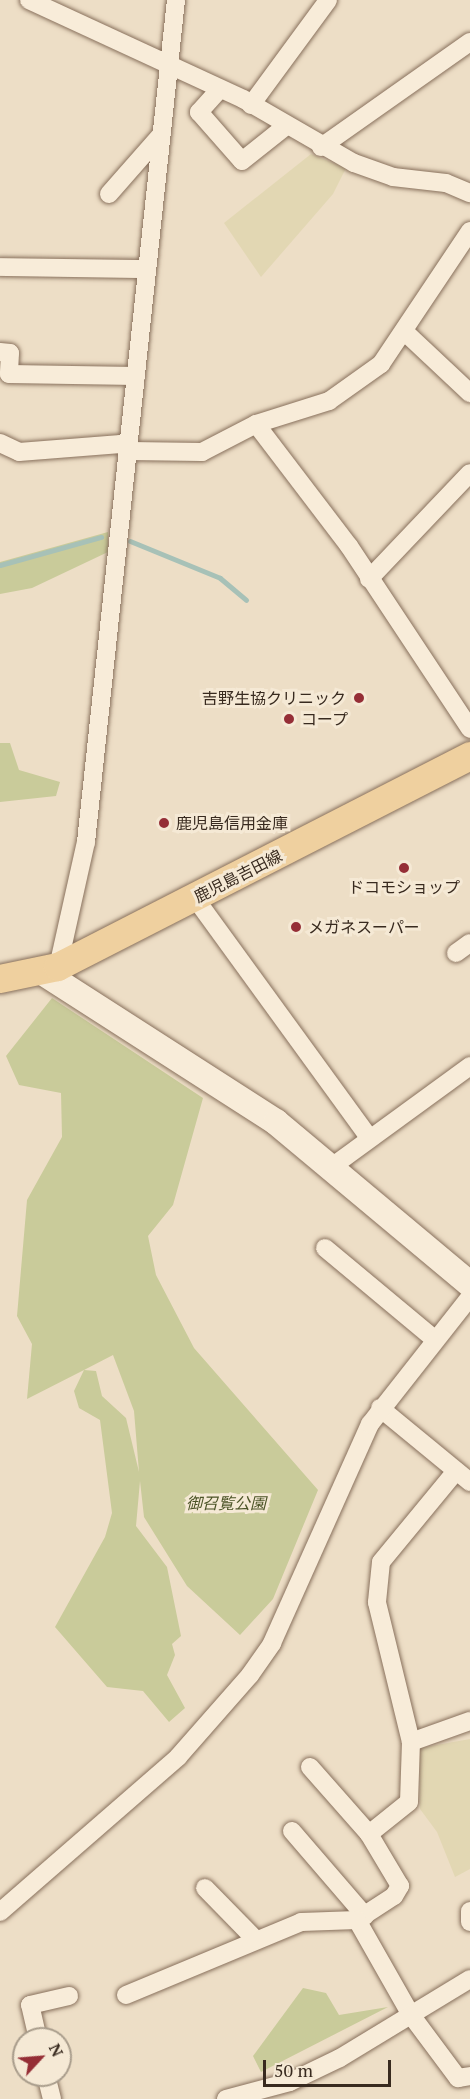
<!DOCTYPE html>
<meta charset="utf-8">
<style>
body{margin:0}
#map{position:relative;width:470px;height:2099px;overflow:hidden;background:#eddec6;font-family:"PT Serif","Noto Sans JP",serif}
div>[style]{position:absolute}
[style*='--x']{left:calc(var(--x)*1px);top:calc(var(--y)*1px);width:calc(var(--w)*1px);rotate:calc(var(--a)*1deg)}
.farmland>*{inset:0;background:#e2d7b3}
.green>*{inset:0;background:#c9cb9a}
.stream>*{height:5px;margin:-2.5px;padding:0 2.5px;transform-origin:2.5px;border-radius:2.5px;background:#a7c1b7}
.roads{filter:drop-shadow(0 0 2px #88705c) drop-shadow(0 0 2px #88705c)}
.street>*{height:18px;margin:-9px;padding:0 9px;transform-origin:9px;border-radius:9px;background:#f8ecd9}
.secondary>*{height:26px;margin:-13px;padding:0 13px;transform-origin:13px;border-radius:13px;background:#f8ecd9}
.primary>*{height:28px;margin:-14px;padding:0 14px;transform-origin:14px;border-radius:14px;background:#efd09f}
.dots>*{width:16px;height:16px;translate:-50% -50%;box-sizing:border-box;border:3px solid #f5e9d5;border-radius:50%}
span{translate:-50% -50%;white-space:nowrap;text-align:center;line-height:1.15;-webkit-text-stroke:6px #f5e9d5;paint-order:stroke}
.poi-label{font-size:16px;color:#382a1f}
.right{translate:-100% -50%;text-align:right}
.left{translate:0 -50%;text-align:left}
.street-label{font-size:16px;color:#382a1f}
.park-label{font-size:16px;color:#4c5427;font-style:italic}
.north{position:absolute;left:12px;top:2027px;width:60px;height:60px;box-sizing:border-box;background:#f5e9d5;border:2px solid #a99d8c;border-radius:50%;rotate:64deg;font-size:16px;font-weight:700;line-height:24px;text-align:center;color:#382a1f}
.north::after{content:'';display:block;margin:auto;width:21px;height:27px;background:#952e36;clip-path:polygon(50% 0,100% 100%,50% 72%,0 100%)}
.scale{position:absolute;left:263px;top:2060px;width:128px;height:27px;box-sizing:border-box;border:3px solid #382a1f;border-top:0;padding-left:8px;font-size:18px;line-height:21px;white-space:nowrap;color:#382a1f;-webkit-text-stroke:4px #f5e9d5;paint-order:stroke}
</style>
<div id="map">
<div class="farmland">
<i style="clip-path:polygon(311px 154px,346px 168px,333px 194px,261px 277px,224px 223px)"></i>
<i style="clip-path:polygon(470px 1739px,470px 1869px,455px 1877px,437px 1832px,420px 1809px,420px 1748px)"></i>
</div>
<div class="green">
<i style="clip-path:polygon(108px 532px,108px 552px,32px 588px,0 594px,0 562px)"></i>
<i style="clip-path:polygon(0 743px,10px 743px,19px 770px,60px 782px,56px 796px,0 802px)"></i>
<i style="clip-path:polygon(evenodd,52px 998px,203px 1098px,173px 1205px,148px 1236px,156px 1275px,194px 1348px,318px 1490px,273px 1599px,240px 1635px,187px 1586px,144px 1517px,140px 1481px,136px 1526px,167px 1567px,181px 1636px,172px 1644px,175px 1655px,167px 1675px,185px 1708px,169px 1722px,143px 1691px,107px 1687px,55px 1627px,105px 1537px,112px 1513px,100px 1420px,79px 1408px,74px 1391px,84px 1370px,27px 1399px,32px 1344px,17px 1316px,27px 1200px,62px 1137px,61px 1093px,19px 1085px,6px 1056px,52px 998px,113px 1355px,134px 1411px,139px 1472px,126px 1418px,102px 1396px,96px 1371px,84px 1370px,113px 1355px)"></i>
<i style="clip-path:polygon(303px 1988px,326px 1993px,339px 2015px,388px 2007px,261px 2072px,253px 2056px)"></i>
</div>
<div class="stream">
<i style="--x:130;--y:541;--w:97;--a:22.3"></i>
<i style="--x:220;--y:578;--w:34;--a:40"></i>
<i style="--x:0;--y:565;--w:105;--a:-15.5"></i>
</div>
<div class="roads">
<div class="street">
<i style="--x:29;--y:0;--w:236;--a:24.8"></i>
<i style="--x:243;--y:99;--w:128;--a:30"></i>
<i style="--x:354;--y:163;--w:41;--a:19.7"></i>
<i style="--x:393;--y:177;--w:53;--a:6.5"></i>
<i style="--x:446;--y:183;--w:26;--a:23"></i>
<i style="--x:219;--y:90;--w:30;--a:132"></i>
<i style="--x:199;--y:112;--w:65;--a:48.7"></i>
<i style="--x:242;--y:161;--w:56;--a:-38.5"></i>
<i style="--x:251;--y:105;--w:130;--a:-53.7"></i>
<i style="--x:321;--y:147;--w:182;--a:-35.2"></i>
<i style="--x:109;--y:194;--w:76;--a:-48.7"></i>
<i style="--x:0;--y:267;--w:146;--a:0.8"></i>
<i style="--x:406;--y:333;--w:88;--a:43.2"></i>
<i style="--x:0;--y:352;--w:10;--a:6"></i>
<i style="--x:10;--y:353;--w:21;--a:93"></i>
<i style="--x:9;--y:374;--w:127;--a:0.9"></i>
<i style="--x:256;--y:424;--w:153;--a:52.7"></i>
<i style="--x:349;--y:546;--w:219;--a:56.5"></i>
<i style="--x:0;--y:443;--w:21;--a:25"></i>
<i style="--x:19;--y:452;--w:102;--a:-4.5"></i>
<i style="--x:121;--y:444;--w:11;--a:38"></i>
<i style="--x:130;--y:451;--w:72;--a:0.8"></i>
<i style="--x:202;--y:452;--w:61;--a:-27.4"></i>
<i style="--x:256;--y:424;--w:77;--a:-17.5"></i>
<i style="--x:329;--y:401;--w:64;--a:-35.4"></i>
<i style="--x:381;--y:364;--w:160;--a:-56.2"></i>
<i style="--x:369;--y:579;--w:146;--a:-46.4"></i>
<i style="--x:195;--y:898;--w:294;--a:54"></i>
<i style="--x:456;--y:953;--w:17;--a:-36"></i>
<i style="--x:58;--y:967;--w:128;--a:-77.4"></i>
<i style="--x:86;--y:842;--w:847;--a:-83.9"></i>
<i style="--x:333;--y:1166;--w:170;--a:-36.1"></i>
<i style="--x:325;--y:1248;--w:141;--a:39.8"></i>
<i style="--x:380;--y:1408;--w:117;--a:39.4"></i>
<i style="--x:411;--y:1742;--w:63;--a:-19.6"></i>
<i style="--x:310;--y:1767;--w:89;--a:48.6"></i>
<i style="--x:292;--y:1831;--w:112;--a:49.3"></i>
<i style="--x:205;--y:1888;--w:71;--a:45.6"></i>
<i style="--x:470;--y:1911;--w:11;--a:90"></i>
<i style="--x:0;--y:1912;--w:236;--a:-41"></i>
<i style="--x:178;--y:1757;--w:109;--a:-48.7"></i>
<i style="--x:250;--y:1675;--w:39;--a:-55"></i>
<i style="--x:272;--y:1643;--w:240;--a:-65.9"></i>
<i style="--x:370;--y:1424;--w:162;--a:-51.8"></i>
<i style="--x:357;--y:1920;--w:44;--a:-33"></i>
<i style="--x:394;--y:1896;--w:12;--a:-59"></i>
<i style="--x:400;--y:1886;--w:61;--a:-120.8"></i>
<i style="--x:369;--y:1834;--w:51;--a:-38.7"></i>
<i style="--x:409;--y:1802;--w:60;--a:-88.1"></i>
<i style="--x:411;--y:1742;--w:144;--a:-103.7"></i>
<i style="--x:377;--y:1602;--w:40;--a:-84.3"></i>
<i style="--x:381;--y:1562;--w:118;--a:-50.5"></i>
<i style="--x:126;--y:1995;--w:190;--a:-22.6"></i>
<i style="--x:301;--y:1922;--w:56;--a:-2"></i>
<i style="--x:357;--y:1920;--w:109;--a:60.4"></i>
<i style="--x:411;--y:2015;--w:79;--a:53.3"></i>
<i style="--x:458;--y:2078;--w:12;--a:-9"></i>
<i style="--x:38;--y:2039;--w:35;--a:-103"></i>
<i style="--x:30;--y:2005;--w:40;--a:-13"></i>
<i style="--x:46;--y:2075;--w:25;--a:76"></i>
<i style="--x:226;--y:2099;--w:66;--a:-14.9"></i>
<i style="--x:290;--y:2082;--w:55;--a:-25.6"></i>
<i style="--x:340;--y:2058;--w:152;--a:-31.3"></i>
</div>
<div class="secondary">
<i style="--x:44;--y:973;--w:276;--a:32.7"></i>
<i style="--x:276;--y:1122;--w:253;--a:39.9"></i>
</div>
<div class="primary">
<i style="--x:0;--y:979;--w:59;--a:-11.7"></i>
<i style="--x:58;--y:967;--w:463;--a:-27.1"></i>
</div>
</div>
<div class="dots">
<i style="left:359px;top:698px;background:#952e36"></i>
<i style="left:289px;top:719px;background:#952e36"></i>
<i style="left:164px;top:823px;background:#952e36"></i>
<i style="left:404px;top:868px;background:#952e36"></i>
<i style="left:296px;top:927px;background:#952e36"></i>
</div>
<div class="poi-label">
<span class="right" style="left:346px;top:698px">吉野生協クリニック</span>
<span class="left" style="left:301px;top:719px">コープ</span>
<span class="left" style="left:176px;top:823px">鹿児島信用金庫</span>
<span style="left:404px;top:887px">ドコモショップ</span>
<span class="left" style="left:308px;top:927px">メガネスーパー</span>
</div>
<div class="street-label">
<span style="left:238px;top:876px;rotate:-27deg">鹿児島吉田線</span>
</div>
<div class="park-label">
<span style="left:226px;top:1503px">御召覧公園</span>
</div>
<div class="north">N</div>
<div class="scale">50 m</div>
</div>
